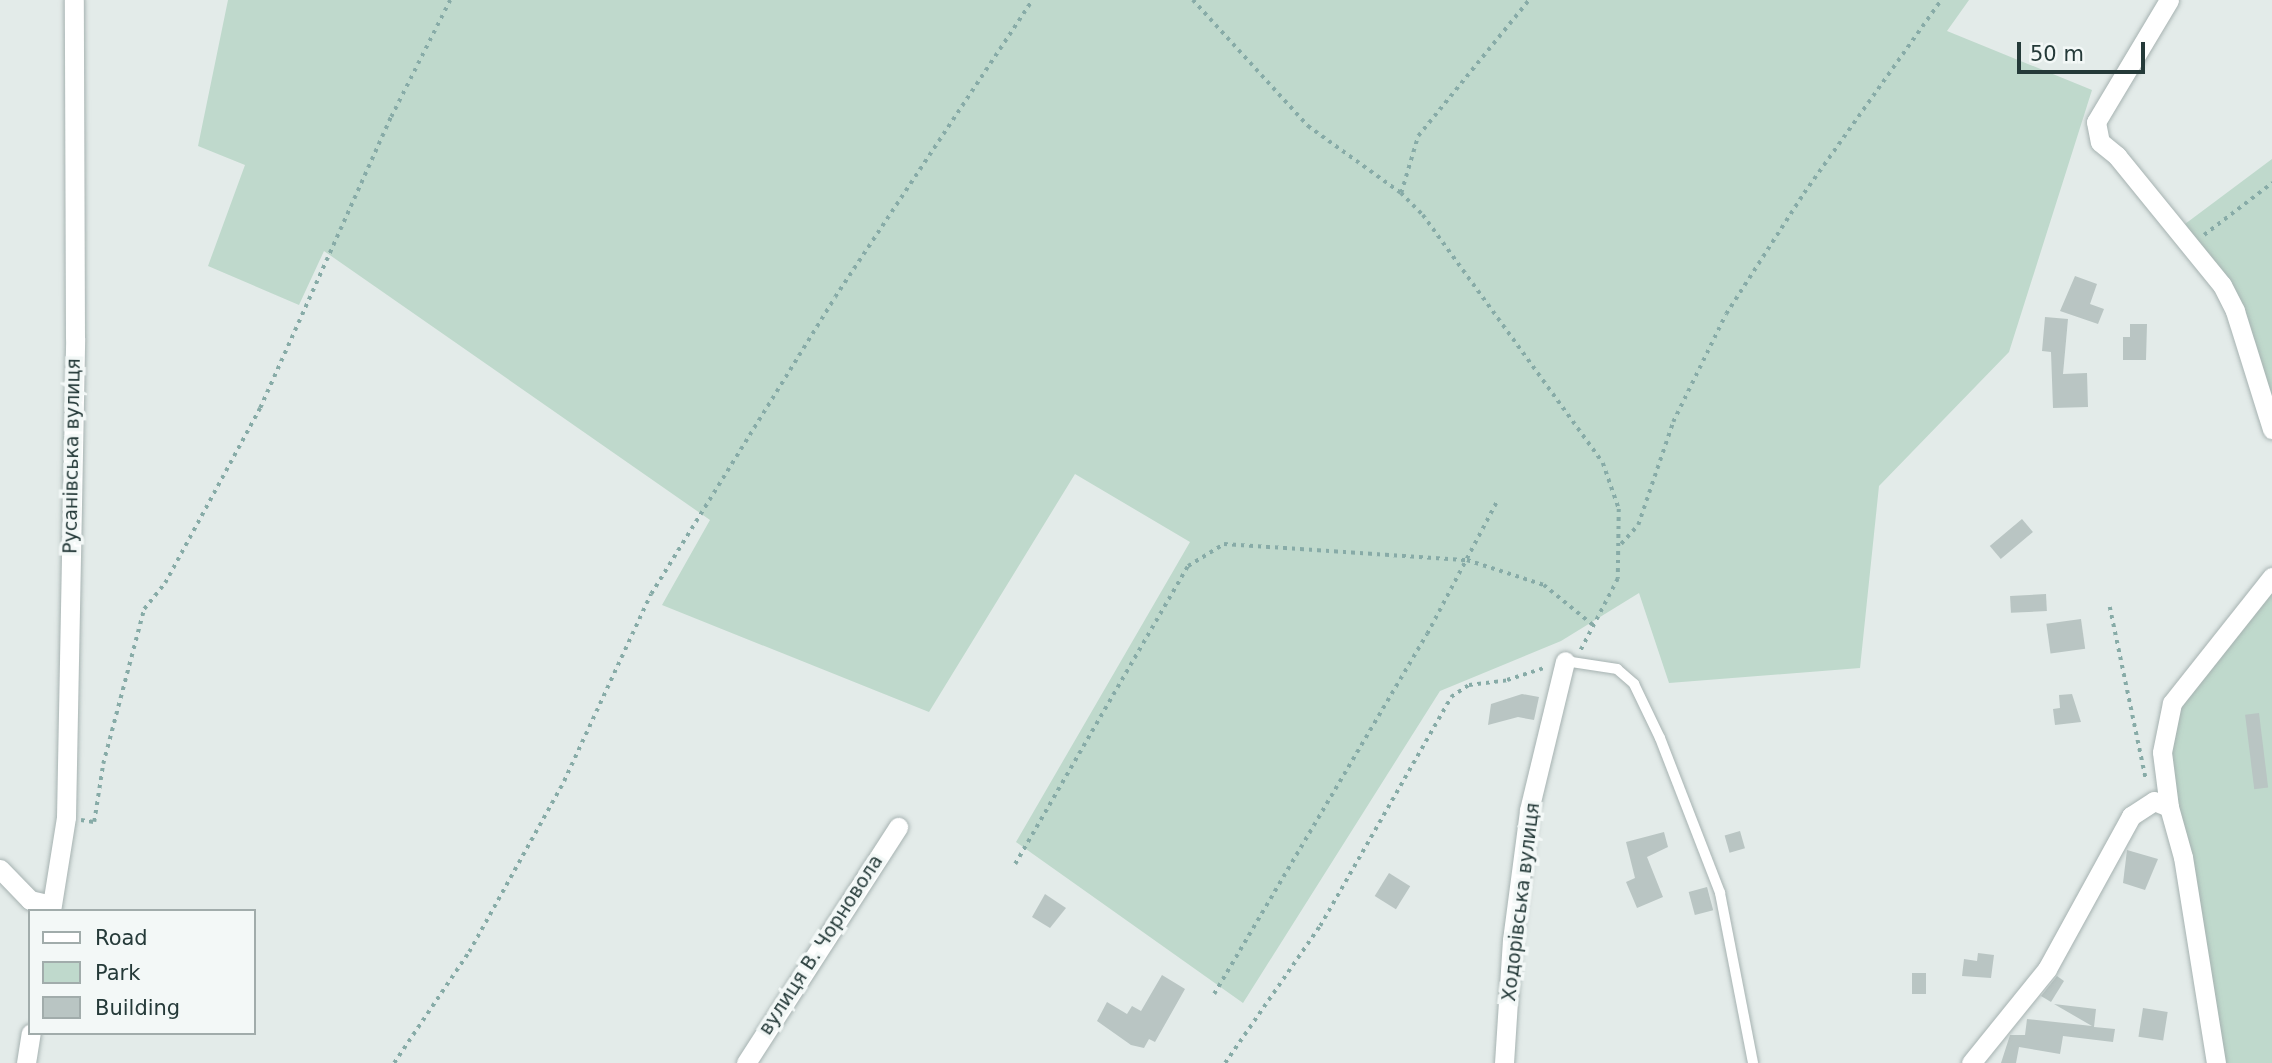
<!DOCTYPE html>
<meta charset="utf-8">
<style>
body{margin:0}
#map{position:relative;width:2272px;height:1063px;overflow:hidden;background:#e3ebe9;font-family:"DejaVu Sans",sans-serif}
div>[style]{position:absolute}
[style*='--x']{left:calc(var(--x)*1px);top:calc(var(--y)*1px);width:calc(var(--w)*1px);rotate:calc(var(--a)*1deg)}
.green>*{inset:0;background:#bfd9cc}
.building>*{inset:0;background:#b9c5c3;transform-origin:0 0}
.path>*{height:3.5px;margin-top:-1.75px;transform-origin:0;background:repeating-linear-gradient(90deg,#87aba7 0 3.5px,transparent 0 8.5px)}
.roads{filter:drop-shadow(0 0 2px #a6b2b1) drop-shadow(0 0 2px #a6b2b1)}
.lane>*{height:10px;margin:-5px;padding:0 5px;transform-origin:5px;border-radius:5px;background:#fff}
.street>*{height:19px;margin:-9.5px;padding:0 9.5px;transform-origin:9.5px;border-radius:9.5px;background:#fff}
span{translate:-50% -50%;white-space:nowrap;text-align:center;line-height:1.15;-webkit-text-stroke:7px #f3f8f7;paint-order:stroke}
.street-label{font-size:19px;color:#253a39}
.legend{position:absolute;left:28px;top:909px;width:228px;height:126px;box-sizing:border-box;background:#f3f8f7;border:2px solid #a1acab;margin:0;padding:9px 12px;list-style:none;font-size:21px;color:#253a39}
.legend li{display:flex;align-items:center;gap:14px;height:35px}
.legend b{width:35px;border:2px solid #a1acab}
.scale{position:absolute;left:2017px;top:42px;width:128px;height:32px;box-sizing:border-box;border:4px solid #253a39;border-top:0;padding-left:9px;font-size:21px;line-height:24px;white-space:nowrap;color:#253a39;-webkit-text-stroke:5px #f3f8f7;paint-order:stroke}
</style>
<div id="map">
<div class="green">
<i style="clip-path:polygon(228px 0,1969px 0,1947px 31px,2092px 90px,2009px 352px,1879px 486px,1860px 668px,1669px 683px,1639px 593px,1561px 641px,1440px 691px,1243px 1003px,1016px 842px,1190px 542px,1075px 474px,929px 712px,662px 605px,710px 520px,324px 251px,299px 305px,208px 266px,245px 165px,198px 146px)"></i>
<i style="clip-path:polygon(2272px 159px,2272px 416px,2204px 250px,2185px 224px)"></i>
<i style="clip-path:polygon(2272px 593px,2272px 1063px,2220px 1063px,2168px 742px,2183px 700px)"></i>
</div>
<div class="building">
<i style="clip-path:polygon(2075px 276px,2097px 284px,2090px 304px,2104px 309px,2098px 324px,2060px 311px)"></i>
<i style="clip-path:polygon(2045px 317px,2068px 319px,2063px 374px,2087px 373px,2088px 407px,2053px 408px,2051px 352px,2042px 351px)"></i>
<i style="clip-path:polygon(2130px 324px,2147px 324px,2146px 360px,2123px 360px,2123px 337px,2130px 337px)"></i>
<i style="left:2022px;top:519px;width:17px;height:42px;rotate:50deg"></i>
<i style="left:2046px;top:594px;width:17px;height:36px;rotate:87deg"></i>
<i style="left:2081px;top:619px;width:30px;height:35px;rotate:82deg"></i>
<i style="clip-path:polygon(1522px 694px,1539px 697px,1534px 720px,1518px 717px,1488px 725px,1491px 704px)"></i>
<i style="clip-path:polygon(2072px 694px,2081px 722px,2055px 725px,2053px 709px,2060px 708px,2059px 695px)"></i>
<i style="left:2259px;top:713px;width:75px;height:14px;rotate:83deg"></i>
<i style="left:1740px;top:831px;width:18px;height:16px;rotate:74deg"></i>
<i style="clip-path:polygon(1664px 832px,1668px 847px,1647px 857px,1663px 897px,1637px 908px,1626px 882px,1635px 878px,1626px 842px)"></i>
<i style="clip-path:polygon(2127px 850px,2158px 859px,2145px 890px,2123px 883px)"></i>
<i style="left:1389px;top:873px;width:25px;height:27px;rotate:32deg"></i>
<i style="left:1707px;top:887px;width:24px;height:19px;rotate:75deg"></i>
<i style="clip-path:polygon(1045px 894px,1066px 908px,1050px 928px,1032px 917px)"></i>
<i style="clip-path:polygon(1978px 953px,1994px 955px,1991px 978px,1962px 976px,1964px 959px,1977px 961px)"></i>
<i style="left:1912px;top:973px;width:14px;height:21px"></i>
<i style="clip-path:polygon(1162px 975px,1185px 989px,1155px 1042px,1149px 1039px,1144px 1048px,1131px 1045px,1097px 1021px,1107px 1002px,1127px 1014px,1132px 1006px,1141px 1011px)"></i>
<i style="clip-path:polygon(2057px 976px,2064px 981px,2051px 1002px,2041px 996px)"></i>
<i style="clip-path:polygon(2054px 1004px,2096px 1009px,2094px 1027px,2115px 1029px,2113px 1042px,2063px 1036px,2060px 1054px,2019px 1047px,2016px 1063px,2001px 1063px,2010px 1035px,2025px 1035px,2027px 1019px,2092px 1026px)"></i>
<i style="left:2143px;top:1008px;width:25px;height:29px;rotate:9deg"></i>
</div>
<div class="path">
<i style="--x:1193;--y:0;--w:171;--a:47.6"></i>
<i style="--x:1308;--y:126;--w:115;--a:35.8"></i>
<i style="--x:1401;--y:193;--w:31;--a:45"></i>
<i style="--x:1423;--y:215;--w:306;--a:54"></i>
<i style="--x:1603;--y:463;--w:49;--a:70.8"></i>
<i style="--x:1619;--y:509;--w:70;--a:90.8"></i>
<i style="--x:1618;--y:579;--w:82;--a:117.5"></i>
<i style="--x:1401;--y:193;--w:59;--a:-73.4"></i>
<i style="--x:1418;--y:136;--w:176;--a:-50.8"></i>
<i style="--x:2204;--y:235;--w:86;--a:-37.4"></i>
<i style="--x:1621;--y:544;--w:25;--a:-48"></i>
<i style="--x:1638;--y:525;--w:109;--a:-71.2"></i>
<i style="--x:1673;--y:422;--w:120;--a:-63.9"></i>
<i style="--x:1726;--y:314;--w:144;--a:-57.2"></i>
<i style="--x:1804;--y:193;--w:237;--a:-54.6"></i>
<i style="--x:2110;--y:607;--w:177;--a:78.2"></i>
<i style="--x:81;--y:820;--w:13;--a:9"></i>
<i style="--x:94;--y:822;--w:59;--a:-81.2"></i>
<i style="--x:103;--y:764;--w:160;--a:-75.2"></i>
<i style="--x:144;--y:609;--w:33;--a:-51"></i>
<i style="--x:165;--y:583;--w:199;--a:-61.5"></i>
<i style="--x:260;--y:408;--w:319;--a:-65.8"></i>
<i style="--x:391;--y:117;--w:131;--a:-63.2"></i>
<i style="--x:1015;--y:864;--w:345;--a:-59.9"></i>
<i style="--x:1188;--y:566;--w:42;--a:-31.4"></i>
<i style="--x:1224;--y:544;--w:244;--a:3.8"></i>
<i style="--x:1467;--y:560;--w:81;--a:18"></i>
<i style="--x:1544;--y:585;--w:63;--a:39.2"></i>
<i style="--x:1214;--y:994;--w:418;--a:-59.4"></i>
<i style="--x:1427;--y:634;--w:150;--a:-62.2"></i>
<i style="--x:394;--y:1063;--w:134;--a:-56"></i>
<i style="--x:469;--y:952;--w:196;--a:-60.9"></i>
<i style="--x:564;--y:781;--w:206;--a:-65.1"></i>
<i style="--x:651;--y:594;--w:349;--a:-58.2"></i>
<i style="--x:835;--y:297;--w:356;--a:-56.4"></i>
<i style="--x:1225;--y:1063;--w:167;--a:-55.3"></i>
<i style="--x:1320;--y:926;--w:264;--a:-60.2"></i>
<i style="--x:1451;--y:697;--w:22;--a:-34"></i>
<i style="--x:1469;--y:685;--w:38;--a:-7"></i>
<i style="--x:1507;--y:680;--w:40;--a:-18"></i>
</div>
<div class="roads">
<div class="lane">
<i style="--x:1565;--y:661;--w:53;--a:8.7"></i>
<i style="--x:1617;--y:669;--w:23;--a:41"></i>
<i style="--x:1634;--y:684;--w:60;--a:64.3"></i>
<i style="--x:1660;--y:738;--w:166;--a:68.8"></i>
<i style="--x:1720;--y:893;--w:173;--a:79"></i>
</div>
<div class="street">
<i style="--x:2169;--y:0;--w:142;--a:120.9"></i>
<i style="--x:2096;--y:122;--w:20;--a:79"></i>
<i style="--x:2100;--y:142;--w:22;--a:39"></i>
<i style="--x:2117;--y:156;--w:166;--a:50.9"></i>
<i style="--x:2222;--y:285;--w:29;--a:63"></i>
<i style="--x:2235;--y:311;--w:124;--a:72.6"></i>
<i style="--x:2169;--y:807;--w:55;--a:-97.3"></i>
<i style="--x:2162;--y:752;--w:50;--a:-78.5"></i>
<i style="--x:2172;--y:703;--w:161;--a:-51.6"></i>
<i style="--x:2169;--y:807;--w:52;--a:74.4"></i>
<i style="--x:2183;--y:857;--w:209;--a:80.9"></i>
<i style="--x:0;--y:869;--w:43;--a:45.9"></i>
<i style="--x:30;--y:900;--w:22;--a:13"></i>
<i style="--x:51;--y:911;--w:95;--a:-80.9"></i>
<i style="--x:66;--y:817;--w:479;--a:-88.9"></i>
<i style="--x:75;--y:338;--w:338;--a:-90.2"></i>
<i style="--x:26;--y:1063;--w:30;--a:-81"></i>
<i style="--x:746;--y:1063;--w:281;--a:-57.2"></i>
<i style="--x:1504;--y:1063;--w:123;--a:-86.3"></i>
<i style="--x:1512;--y:940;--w:131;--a:-82.5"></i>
<i style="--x:1529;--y:810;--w:153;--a:-76.4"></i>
<i style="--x:1971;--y:1063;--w:121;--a:-51"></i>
<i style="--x:2047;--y:969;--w:175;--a:-61.2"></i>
<i style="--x:2131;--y:816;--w:27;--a:-33"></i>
<i style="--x:2154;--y:801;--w:16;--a:22"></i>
</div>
</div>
<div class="street-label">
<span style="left:72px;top:456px;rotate:-89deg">Русанівська вулиця</span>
<span style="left:1521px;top:902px;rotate:-83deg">Ходорівська вулиця</span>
<span style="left:821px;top:945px;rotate:-57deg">вулиця В. Чорновола</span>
</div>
<ul class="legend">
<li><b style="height:9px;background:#fff"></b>Road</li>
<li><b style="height:19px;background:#bfd9cc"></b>Park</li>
<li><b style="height:19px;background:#b9c5c3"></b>Building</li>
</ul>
<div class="scale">50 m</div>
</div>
